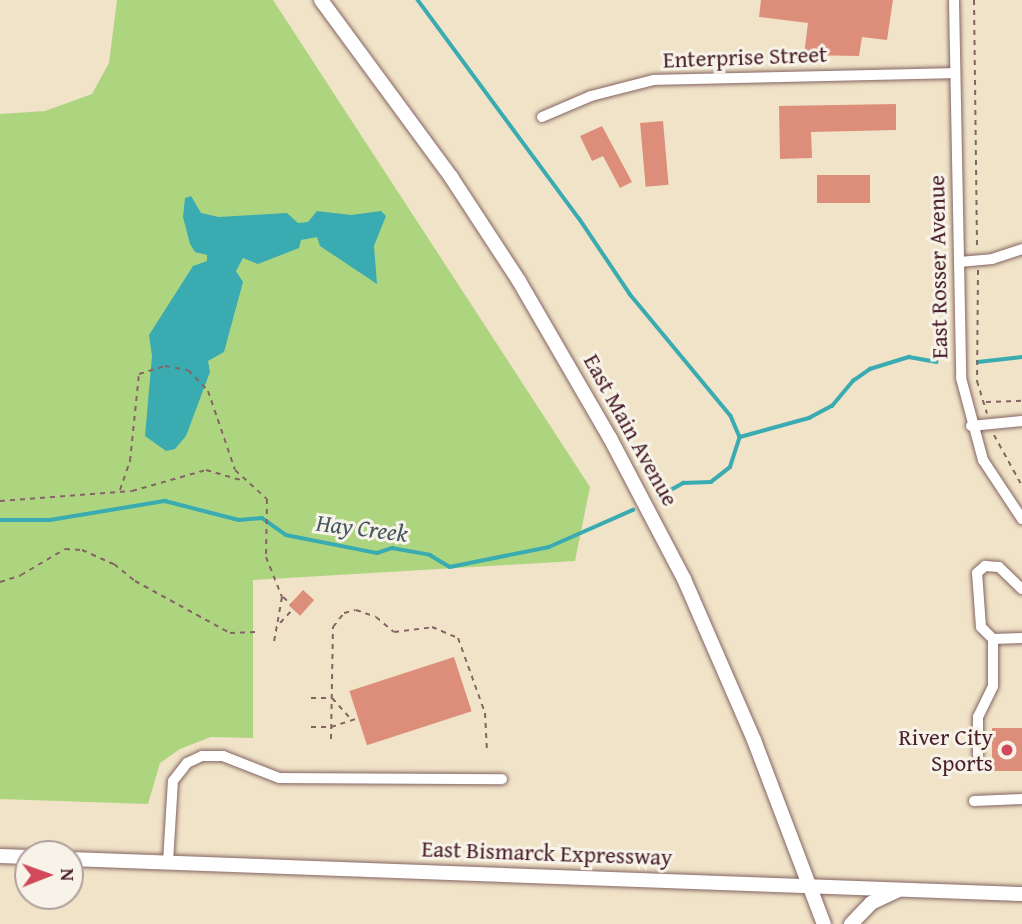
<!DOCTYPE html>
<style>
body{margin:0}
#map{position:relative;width:1022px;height:924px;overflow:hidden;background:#f0e3c7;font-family:"Gentium Book Plus",serif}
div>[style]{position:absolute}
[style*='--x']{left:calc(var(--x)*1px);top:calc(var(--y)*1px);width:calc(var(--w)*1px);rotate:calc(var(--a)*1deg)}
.green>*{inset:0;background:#add580}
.water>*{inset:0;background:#39abb1}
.stream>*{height:3.5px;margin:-1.75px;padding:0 1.75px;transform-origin:1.75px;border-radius:1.75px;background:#39abb1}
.building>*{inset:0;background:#dd8e7b;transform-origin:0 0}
.path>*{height:2px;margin-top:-1px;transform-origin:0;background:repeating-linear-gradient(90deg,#846462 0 5px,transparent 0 10px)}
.roads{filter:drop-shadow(0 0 2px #846462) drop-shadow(0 0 2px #846462)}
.minor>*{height:10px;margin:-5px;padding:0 5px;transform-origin:5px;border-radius:5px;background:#fff}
.major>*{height:14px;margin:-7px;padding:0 7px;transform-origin:7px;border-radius:7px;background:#fff}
.dots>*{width:19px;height:19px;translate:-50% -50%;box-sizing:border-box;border:4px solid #f7f3e8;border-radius:50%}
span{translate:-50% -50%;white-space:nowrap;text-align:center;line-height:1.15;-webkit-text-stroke:6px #f7f3e8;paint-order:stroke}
.street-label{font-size:23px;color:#4a1f2b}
.poi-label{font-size:23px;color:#4a1f2b}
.right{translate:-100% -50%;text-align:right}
.water-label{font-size:24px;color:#435761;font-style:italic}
.north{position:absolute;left:14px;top:840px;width:70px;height:70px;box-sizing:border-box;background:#f7f3e8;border:2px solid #b29e9c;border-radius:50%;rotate:89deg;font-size:19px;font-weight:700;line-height:28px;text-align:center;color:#4a1f2b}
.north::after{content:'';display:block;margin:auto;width:24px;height:32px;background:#d1495b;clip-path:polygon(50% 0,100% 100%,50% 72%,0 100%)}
</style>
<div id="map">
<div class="green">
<i style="clip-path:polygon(117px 0,273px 0,590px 487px,575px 561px,253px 580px,253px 738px,211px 737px,180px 749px,160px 763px,148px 804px,0 799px,0 114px,45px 111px,92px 94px,109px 63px)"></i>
</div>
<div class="water">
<i style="clip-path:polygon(191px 196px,201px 213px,219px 217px,287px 213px,298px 223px,308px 222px,317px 211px,351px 215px,381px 211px,386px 216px,374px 246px,377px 284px,320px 246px,317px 237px,301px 240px,299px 248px,258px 264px,243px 258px,236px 271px,243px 282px,224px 352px,208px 361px,210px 372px,186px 436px,175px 449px,166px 451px,145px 436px,152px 356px,149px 335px,193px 266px,207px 261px,207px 255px,195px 252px,190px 244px,183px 217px,185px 198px)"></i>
</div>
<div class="stream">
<i style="--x:418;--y:0;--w:271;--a:53.6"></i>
<i style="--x:579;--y:218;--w:92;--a:56.1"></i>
<i style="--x:630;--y:294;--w:158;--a:50.4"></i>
<i style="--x:731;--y:416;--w:23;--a:67"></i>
<i style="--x:978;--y:362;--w:44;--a:-6.5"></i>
<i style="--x:658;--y:497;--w:29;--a:-29"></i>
<i style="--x:683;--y:483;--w:28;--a:-2"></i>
<i style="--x:711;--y:482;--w:24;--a:-38"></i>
<i style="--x:730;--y:467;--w:32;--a:-72"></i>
<i style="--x:740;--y:437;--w:72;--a:-15.4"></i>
<i style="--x:809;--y:418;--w:26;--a:-28"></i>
<i style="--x:832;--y:406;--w:33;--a:-50"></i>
<i style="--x:853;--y:381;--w:21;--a:-35"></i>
<i style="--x:870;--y:369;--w:41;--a:-17.1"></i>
<i style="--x:909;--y:357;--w:28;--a:10"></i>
<i style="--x:0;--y:520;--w:50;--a:0"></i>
<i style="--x:50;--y:520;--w:117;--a:-9.4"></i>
<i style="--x:165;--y:501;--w:76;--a:14.4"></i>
<i style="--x:239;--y:520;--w:23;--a:-5"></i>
<i style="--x:262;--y:518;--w:29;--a:35"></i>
<i style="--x:286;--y:535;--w:93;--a:11.2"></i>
<i style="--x:377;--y:553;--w:16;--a:-18"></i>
<i style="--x:392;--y:548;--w:39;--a:10"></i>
<i style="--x:430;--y:555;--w:23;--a:31"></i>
<i style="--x:450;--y:567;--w:101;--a:-11.4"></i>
<i style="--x:549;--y:547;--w:92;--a:-23.8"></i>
</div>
<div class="building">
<i style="clip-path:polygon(761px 0,893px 0,887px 40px,862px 37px,859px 56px,804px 55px,808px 23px,759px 17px)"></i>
<i style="clip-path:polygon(896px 104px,896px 130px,811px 132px,812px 158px,780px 159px,779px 106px)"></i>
<i style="left:663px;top:121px;width:64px;height:23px;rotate:85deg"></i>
<i style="clip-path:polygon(602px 126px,632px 182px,620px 188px,603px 156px,592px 161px,580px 136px)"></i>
<i style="left:870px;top:175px;width:28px;height:53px;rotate:90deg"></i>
<i style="left:303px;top:590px;width:15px;height:21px;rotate:42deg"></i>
<i style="left:454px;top:657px;width:57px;height:110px;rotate:72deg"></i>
<i style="left:1022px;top:728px;width:43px;height:30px;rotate:90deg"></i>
</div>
<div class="path">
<i style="--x:974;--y:0;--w:247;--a:89.3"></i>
<i style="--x:978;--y:270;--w:111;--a:90.5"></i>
<i style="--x:977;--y:381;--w:34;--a:73"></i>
<i style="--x:986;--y:402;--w:36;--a:-2"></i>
<i style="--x:994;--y:435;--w:58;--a:61.2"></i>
<i style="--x:120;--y:490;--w:31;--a:-71"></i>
<i style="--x:130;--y:461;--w:87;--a:-84.1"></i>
<i style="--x:139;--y:374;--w:27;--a:-17"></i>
<i style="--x:165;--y:366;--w:23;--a:10"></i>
<i style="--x:188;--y:370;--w:29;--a:46"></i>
<i style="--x:208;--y:391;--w:83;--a:71.1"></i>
<i style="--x:235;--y:470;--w:43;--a:42.2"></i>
<i style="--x:267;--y:499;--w:58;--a:91"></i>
<i style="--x:266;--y:557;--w:43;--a:68.2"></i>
<i style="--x:282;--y:597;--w:46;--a:100.1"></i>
<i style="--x:0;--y:501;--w:132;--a:-4.3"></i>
<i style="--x:132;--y:491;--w:77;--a:-15.8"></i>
<i style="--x:206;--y:470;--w:37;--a:16"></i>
<i style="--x:0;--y:582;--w:22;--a:-18"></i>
<i style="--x:21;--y:575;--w:51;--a:-30.6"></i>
<i style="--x:65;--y:549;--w:17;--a:3"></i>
<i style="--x:82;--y:550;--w:35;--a:24"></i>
<i style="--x:114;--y:564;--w:27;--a:39"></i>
<i style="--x:135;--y:581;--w:108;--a:28.7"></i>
<i style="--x:230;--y:633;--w:26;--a:-2"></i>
<i style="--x:283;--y:597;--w:11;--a:41"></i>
<i style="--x:280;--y:623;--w:18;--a:-47"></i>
<i style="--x:311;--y:698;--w:21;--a:0"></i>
<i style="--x:332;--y:698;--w:30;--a:48"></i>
<i style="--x:311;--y:727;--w:20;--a:0"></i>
<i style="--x:331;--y:727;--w:28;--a:-18"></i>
<i style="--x:331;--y:739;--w:112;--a:-89"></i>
<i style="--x:333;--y:627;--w:18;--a:-52"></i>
<i style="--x:344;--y:613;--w:12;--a:-14"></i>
<i style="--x:356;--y:610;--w:21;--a:19"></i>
<i style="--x:376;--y:617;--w:23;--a:40"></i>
<i style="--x:394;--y:632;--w:38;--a:-7"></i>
<i style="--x:432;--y:627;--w:28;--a:23"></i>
<i style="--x:458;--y:638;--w:80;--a:70.2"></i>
<i style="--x:485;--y:713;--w:39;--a:87"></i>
</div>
<div class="roads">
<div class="minor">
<i style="--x:954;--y:0;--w:378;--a:88.9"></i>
<i style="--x:961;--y:378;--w:85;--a:75"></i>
<i style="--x:983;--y:460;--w:71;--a:56.5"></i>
<i style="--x:542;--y:117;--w:53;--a:-23.2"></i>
<i style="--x:591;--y:96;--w:65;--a:-14.3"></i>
<i style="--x:654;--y:80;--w:301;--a:-1.3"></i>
<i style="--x:959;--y:262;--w:33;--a:-5"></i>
<i style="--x:992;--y:259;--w:32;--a:-18"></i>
<i style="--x:971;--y:426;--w:51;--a:-5.6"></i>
<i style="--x:993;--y:639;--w:17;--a:-135"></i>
<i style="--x:981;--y:627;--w:54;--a:-94.2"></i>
<i style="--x:977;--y:573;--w:11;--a:-41"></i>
<i style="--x:985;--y:566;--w:14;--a:4"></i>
<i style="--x:999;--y:567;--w:32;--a:44"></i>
<i style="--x:978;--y:755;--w:38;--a:-90"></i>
<i style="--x:978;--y:717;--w:34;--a:-64"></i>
<i style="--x:993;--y:686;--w:47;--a:-90"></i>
<i style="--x:993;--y:639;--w:29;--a:-2"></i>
<i style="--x:974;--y:801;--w:48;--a:-2.4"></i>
<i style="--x:168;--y:862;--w:81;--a:-86.5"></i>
<i style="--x:173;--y:781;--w:23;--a:-52"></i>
<i style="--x:187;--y:763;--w:17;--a:-25"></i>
<i style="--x:202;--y:756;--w:21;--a:0"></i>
<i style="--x:223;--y:756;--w:60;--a:21.4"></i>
<i style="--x:279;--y:778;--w:223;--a:0.3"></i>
</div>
<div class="major">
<i style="--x:321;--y:0;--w:220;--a:53.7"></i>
<i style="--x:451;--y:177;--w:124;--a:56.8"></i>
<i style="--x:519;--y:281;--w:181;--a:59.9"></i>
<i style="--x:610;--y:438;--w:159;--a:62.3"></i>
<i style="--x:684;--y:579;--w:176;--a:66.5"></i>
<i style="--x:754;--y:740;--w:197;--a:69.2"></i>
<i style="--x:0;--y:856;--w:28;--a:2"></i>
<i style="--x:70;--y:859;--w:953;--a:2.11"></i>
<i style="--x:851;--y:924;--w:29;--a:-46"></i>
<i style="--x:871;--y:903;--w:29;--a:-25"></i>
</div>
</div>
<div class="dots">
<i style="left:1007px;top:750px;background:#d1495b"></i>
</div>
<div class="street-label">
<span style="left:745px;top:57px;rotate:-2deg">Enterprise Street</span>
<span style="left:938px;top:267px;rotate:-91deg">East Rosser Avenue</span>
<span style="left:631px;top:430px;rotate:61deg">East Main Avenue</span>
<span style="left:547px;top:853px;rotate:2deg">East Bismarck Expressway</span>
</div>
<div class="poi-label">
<span class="right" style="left:993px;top:750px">River City<br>Sports</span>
</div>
<div class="water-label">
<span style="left:362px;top:528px;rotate:7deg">Hay Creek</span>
</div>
<div class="north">N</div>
</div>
